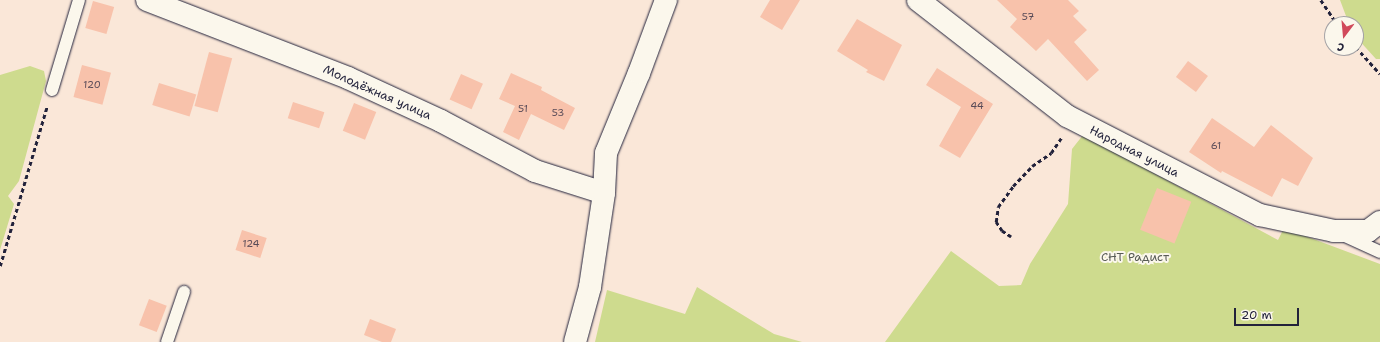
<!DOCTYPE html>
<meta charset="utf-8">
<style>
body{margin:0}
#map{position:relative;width:1380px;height:342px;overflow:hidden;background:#fae7d8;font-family:"Shantell Sans",sans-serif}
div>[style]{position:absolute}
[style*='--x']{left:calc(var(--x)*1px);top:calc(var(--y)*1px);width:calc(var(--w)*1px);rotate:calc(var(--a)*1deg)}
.green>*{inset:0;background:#cedb8e}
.building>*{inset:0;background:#f8c2ab;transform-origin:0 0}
.path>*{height:2.5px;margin-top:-1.25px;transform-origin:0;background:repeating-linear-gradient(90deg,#22223b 0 4px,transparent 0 7px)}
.roads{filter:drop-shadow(0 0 1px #22223b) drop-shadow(0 0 1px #22223b)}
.service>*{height:12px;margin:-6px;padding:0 6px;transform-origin:6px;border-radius:6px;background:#fbf7ec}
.minor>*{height:22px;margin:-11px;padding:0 11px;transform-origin:11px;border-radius:11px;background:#fbf7ec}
span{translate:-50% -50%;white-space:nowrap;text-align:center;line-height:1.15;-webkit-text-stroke:4px #fbf7ec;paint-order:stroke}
.number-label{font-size:10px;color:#584a57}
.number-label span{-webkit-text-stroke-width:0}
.street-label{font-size:12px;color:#22223b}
.park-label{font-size:12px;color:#565a54}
.north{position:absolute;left:1324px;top:16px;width:40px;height:40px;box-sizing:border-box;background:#fbf7ec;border:1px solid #a4a2a5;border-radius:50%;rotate:196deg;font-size:11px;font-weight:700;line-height:16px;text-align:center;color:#22223b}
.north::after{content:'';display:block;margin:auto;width:14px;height:18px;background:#d1495b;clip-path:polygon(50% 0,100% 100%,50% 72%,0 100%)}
.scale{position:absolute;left:1234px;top:308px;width:65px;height:18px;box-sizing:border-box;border:2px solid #22223b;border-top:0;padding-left:5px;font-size:12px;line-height:14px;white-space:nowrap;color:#22223b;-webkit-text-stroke:3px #fbf7ec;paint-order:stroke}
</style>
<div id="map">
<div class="green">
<i style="clip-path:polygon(1340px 0,1380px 0,1380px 59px,1376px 59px,1356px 37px,1356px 24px,1349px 24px)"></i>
<i style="clip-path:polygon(30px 66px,44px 71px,46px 81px,19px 181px,8px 196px,14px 204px,0 250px,0 75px)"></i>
<i style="clip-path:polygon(1083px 135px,1278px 240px,1284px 228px,1380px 264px,1380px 342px,885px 342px,951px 251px,999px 286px,1021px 285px,1030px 264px,1068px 204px,1072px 149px)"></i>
<i style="clip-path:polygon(697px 287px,774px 334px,802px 342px,595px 342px,607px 290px,685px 314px)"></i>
</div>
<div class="building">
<i style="clip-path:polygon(770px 0,800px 0,782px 30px,760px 17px)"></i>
<i style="clip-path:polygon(997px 0,1068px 0,1079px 11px,1073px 16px,1087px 30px,1074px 42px,1099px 70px,1087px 81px,1048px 39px,1036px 51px,1010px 27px,1017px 19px)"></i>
<i style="left:93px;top:1px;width:22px;height:28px;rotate:16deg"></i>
<i style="clip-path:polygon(857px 19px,902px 45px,884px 81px,866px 72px,868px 70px,837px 51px)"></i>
<i style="left:209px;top:52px;width:24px;height:56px;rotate:15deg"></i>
<i style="left:1188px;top:61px;width:25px;height:20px;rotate:37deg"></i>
<i style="left:82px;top:65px;width:30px;height:33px;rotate:15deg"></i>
<i style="clip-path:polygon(937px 68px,993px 104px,960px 158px,939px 146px,961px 107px,926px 85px)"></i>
<i style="clip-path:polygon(511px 73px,542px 87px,541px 90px,575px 108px,564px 130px,531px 114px,519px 140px,503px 132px,515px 106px,499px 99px)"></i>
<i style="left:461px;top:74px;width:24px;height:28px;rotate:24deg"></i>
<i style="left:159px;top:83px;width:39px;height:23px;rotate:17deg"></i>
<i style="left:293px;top:102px;width:33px;height:17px;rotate:18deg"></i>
<i style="left:354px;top:103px;width:24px;height:30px;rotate:22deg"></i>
<i style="clip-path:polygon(1212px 118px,1254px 147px,1271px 125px,1313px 158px,1298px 186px,1282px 178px,1272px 197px,1222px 171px,1221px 173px,1189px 152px)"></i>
<i style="left:1157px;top:188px;width:37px;height:45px;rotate:22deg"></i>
<i style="left:242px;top:230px;width:26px;height:21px;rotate:18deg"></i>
<i style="left:149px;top:299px;width:19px;height:28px;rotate:21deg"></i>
<i style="clip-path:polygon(370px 319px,396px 329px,391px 342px,382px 342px,364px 335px)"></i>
</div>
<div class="path">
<i style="--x:1321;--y:0;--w:29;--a:56"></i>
<i style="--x:1356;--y:47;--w:36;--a:48"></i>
<i style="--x:1011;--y:237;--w:11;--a:-146"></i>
<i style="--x:1002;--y:231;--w:11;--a:-124"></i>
<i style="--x:996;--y:222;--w:15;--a:-82"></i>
<i style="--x:998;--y:207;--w:26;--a:-54"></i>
<i style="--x:1013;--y:186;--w:28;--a:-46"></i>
<i style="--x:1032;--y:166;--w:23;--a:-34"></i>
<i style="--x:1051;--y:153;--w:18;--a:-56"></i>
<i style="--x:0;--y:266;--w:167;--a:-73.6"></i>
</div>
<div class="roads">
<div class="service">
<i style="--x:52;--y:90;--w:94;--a:-73.3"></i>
<i style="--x:1343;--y:235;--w:41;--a:24.7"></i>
<i style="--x:167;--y:342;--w:53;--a:-71.2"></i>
</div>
<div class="minor">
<i style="--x:147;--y:0;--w:216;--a:21.2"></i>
<i style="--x:348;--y:78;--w:102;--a:24.8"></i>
<i style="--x:441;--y:121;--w:106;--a:28"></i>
<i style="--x:535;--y:171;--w:72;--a:17.7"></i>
<i style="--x:918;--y:0;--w:189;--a:37.9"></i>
<i style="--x:1067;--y:116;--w:217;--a:27.2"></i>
<i style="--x:1260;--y:215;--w:76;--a:12.2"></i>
<i style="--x:1334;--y:231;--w:34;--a:0"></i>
<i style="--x:1368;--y:231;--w:15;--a:-37"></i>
<i style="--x:575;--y:342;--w:57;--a:-74.7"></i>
<i style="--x:590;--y:287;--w:95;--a:-81.5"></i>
<i style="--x:604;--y:193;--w:40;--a:-87.1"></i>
<i style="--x:606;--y:153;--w:87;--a:-67.6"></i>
<i style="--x:639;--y:73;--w:78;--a:-69.7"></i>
</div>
</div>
<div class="number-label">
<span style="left:1028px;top:17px">57</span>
<span style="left:92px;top:85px">120</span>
<span style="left:977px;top:106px">44</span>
<span style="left:523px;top:109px">51</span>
<span style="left:558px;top:113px">53</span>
<span style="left:1216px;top:146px">61</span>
<span style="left:251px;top:244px">124</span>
</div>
<div class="street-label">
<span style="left:377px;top:93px;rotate:24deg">Молодёжная улица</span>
<span style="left:1134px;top:152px;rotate:27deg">Народная улица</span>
</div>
<div class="park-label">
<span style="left:1135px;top:258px">СНТ Радист</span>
</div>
<div class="north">С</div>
<div class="scale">20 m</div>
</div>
